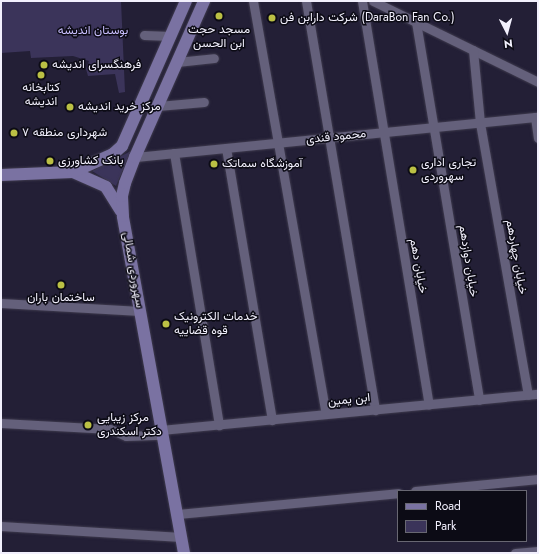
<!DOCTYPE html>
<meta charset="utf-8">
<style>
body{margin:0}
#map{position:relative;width:539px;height:554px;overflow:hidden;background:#231f36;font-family:Jost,Vazirmatn,sans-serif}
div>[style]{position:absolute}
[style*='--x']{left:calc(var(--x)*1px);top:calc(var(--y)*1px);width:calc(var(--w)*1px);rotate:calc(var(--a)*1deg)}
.green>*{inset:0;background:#3b345a}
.roads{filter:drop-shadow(0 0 1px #3f3b4e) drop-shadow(0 0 1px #3f3b4e)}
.street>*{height:9px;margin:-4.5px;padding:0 4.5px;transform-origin:4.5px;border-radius:4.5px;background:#64607b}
.secondary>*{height:12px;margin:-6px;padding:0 6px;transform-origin:6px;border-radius:6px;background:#7a72a2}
.dots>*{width:11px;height:11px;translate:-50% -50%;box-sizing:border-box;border:2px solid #0c0b15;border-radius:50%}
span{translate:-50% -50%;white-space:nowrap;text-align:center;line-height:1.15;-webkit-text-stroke:3px #0c0b15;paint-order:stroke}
.poi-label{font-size:12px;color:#f2f0fd}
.left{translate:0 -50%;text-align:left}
.park-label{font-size:12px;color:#c9bffe}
.street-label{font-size:12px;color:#f2f0fd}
.frame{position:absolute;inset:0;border:2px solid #f2f0fd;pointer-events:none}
.legend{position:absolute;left:397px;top:490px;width:130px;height:52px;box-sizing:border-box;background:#0c0b15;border:1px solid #686772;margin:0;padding:5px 7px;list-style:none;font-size:12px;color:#f2f0fd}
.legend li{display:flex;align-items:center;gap:8px;height:20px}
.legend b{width:20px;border:1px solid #686772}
.north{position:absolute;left:487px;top:12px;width:40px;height:40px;-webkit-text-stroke:3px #0c0b15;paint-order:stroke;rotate:174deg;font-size:11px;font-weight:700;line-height:16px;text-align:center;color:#f2f0fd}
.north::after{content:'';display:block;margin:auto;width:14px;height:18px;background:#f2f0fd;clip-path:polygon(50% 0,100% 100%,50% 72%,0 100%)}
</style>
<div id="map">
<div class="green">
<i style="clip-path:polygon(1px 1px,121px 1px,125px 92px,119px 93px,115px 74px,88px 76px,86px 69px,89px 61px,73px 56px,31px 58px,30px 51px,1px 53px)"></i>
<i style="clip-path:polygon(131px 151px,116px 186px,92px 171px)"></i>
</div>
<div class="roads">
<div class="street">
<i style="--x:253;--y:1;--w:419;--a:80"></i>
<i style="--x:306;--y:1;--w:415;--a:80.4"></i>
<i style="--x:362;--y:1;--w:409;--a:80.6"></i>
<i style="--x:373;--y:1;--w:184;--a:26.1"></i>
<i style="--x:416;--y:22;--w:383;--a:80.5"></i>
<i style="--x:144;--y:35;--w:27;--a:2"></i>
<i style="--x:473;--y:50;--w:73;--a:84.5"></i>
<i style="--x:480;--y:123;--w:276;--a:80"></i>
<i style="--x:177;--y:62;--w:37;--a:-6"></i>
<i style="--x:158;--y:106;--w:46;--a:-5"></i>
<i style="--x:535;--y:117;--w:21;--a:82"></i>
<i style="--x:226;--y:148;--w:276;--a:80.4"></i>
<i style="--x:174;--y:153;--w:276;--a:80.6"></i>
<i style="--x:135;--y:157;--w:405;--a:-5.7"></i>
<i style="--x:1;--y:303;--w:139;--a:3.3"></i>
<i style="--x:1;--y:423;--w:109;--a:3.2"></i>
<i style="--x:110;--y:429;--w:17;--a:24"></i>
<i style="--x:126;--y:436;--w:36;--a:-2"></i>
<i style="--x:161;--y:430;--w:379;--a:-5.5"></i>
<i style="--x:415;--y:491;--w:124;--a:-5.6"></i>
<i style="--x:177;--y:514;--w:222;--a:-5.4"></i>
<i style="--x:1;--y:526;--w:180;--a:3.5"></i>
<i style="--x:515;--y:553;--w:23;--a:-5"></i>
</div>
<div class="secondary">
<i style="--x:73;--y:172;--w:36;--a:24"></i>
<i style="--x:106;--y:187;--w:28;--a:58"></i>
<i style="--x:1;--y:175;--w:72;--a:-2.4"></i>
<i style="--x:73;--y:172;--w:44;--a:-24.2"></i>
<i style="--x:113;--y:154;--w:12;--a:-42"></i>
<i style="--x:122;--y:146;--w:158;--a:-66.2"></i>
<i style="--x:184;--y:553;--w:342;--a:-100.3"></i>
<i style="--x:123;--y:216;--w:20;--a:-93"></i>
<i style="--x:122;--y:196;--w:13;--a:-77"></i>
<i style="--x:125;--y:183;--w:28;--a:-69"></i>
<i style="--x:135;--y:157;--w:171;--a:-66.1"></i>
</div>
</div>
<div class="dots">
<i style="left:219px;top:16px;background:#bbc044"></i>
<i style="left:272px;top:18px;background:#bbc044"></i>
<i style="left:44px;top:65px;background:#bbc044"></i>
<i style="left:41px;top:75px;background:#bbc044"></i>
<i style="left:70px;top:107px;background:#bbc044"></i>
<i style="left:14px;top:133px;background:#bbc044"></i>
<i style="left:50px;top:161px;background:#bbc044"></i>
<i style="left:214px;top:164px;background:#bbc044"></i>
<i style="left:413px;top:170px;background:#bbc044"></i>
<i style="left:61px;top:285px;background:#bbc044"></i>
<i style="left:166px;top:324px;background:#bbc044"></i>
<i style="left:88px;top:425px;background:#bbc044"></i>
</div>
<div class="poi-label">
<span class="left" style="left:280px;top:18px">شرکت دارابن فن (DaraBon Fan Co.)</span>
<span style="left:219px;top:37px">مسجد حجت<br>ابن الحسن</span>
<span class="left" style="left:52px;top:65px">فرهنگسرای اندیشه</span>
<span style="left:41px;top:95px">کتابخانه<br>اندیشه</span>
<span class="left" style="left:78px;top:107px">مرکز خرید اندیشه</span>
<span class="left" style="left:22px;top:133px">شهرداری منطقه ۷</span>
<span class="left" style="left:58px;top:161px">بانک کشاورزی</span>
<span class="left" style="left:421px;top:170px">تجاری اداری<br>سهروردی</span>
<span class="left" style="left:222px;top:164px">آموزشگاه سماتک</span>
<span style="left:61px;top:298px">ساختمان باران</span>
<span class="left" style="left:174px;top:324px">خدمات الکترونیک<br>قوه قضاییه</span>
<span class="left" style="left:97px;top:425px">مرکز زیبایی<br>دکتر اسکندری</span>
</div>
<div class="park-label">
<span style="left:93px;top:31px">بوستان اندیشه</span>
</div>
<div class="street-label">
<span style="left:336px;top:137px;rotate:-6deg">محمود قندی</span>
<span style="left:516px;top:257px;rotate:80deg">خیابان چهاردهم</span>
<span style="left:468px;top:261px;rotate:81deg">خیابان دوازدهم</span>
<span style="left:418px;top:266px;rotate:80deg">خیابان دهم</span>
<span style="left:133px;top:270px;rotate:80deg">سهروردی شمالی</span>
<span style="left:349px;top:400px;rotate:-6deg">ابن یمین</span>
</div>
<div class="frame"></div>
<ul class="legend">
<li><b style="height:5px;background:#7a72a2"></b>Road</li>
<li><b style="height:11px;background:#3b345a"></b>Park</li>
</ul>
<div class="north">N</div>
</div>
